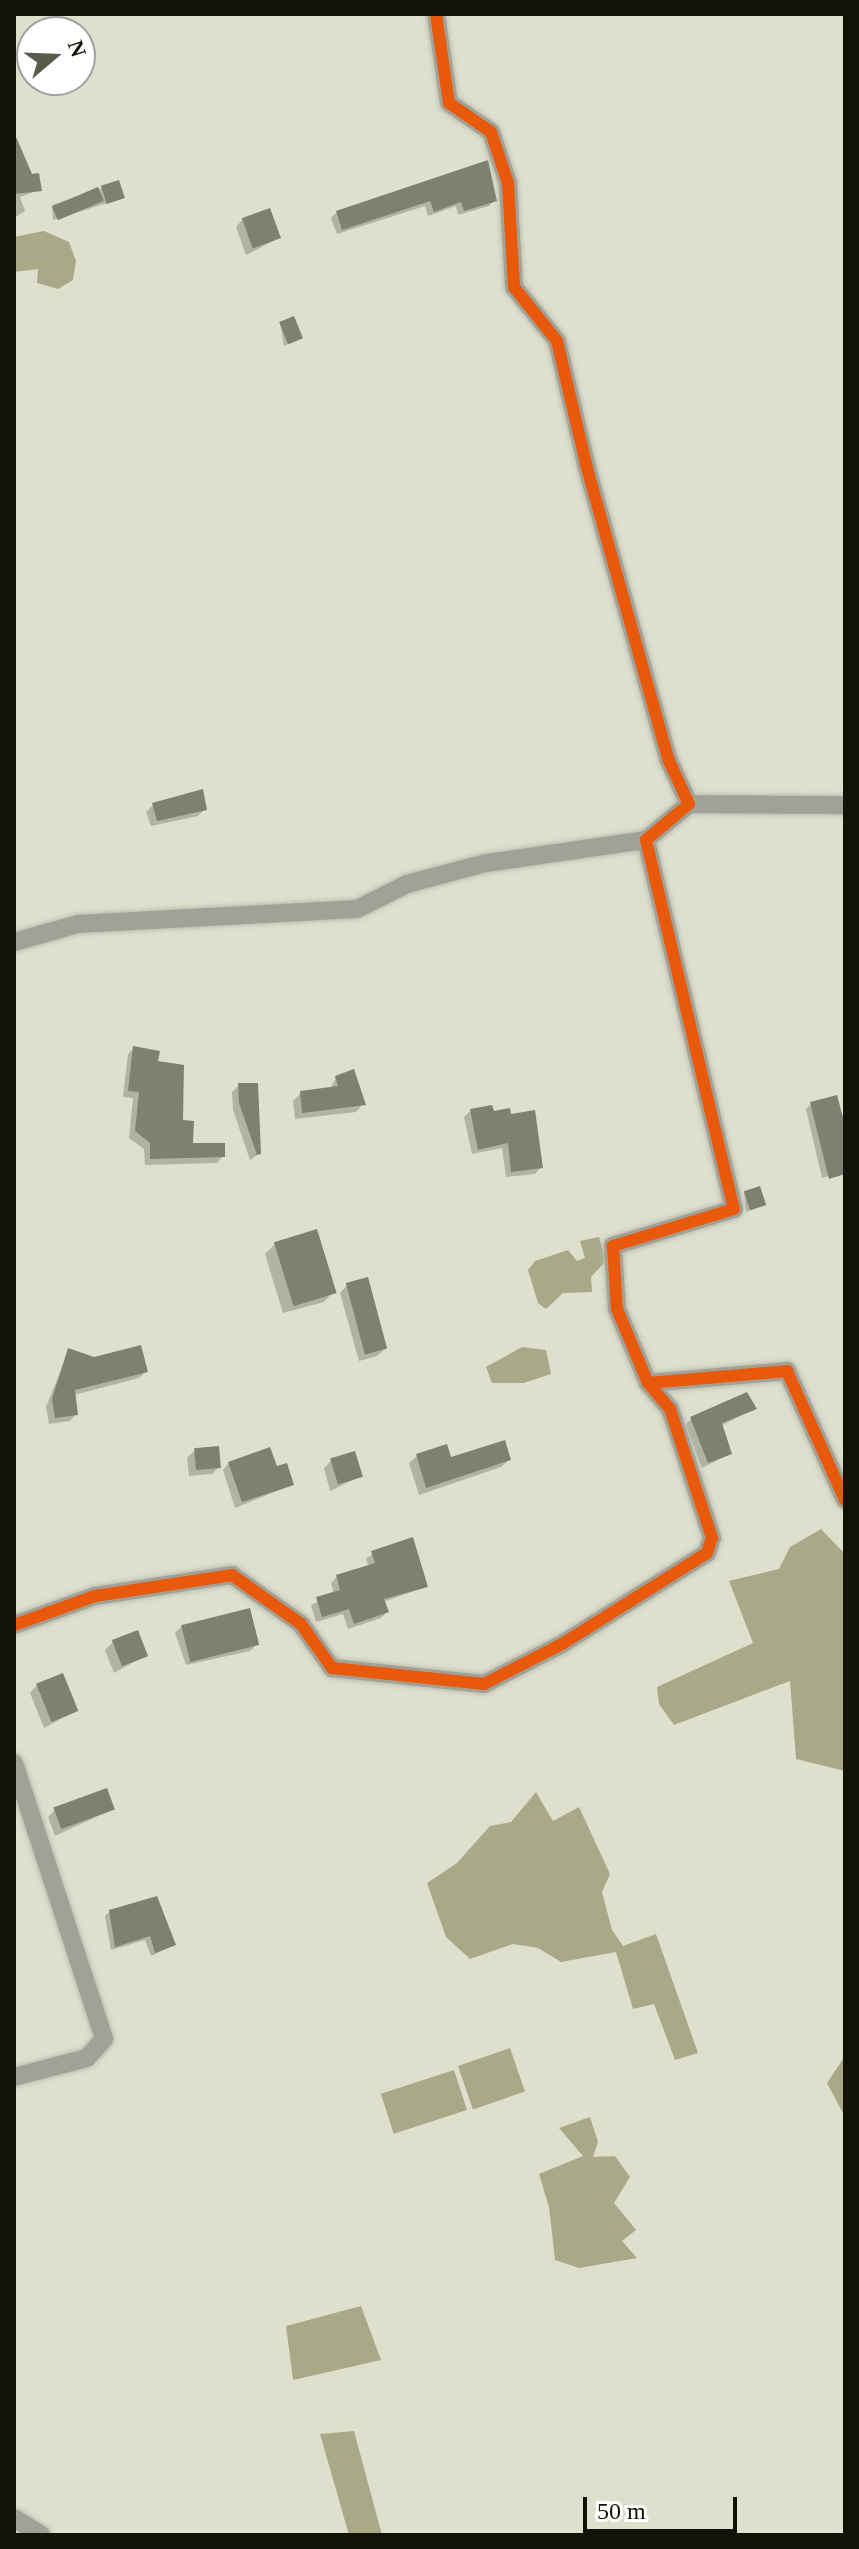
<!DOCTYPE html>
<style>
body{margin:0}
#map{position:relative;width:859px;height:2549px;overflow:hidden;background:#dfdfce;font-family:"Times New Roman",serif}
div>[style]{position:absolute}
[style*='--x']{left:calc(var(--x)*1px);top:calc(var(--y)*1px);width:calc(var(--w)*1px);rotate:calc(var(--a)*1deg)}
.water>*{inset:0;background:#aaa987;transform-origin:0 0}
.shadow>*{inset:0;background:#0003}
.building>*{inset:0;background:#7f7f72;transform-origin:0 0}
.roads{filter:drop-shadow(0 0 2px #bdbdb0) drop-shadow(0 0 2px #bdbdb0)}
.street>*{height:18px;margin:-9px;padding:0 9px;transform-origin:9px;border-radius:9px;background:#a1a198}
.cycleway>*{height:12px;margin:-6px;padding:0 6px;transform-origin:6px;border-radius:6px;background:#e8590c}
span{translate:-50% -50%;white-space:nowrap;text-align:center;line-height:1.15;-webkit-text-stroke:8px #fff;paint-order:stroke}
.frame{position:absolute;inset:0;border:16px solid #131207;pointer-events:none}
.north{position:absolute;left:16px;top:16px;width:80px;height:80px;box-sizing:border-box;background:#fff;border:2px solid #a1a09c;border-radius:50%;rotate:71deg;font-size:22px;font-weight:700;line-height:32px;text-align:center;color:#131207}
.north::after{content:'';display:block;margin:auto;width:28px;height:36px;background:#5a5a4d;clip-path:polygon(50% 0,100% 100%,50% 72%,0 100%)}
.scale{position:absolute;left:583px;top:2497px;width:154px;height:36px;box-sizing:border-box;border:4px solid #131207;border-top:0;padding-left:10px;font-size:24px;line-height:28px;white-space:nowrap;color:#131207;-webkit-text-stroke:6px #fff;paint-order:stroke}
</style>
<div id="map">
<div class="water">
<i style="clip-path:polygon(44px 231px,69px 242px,76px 261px,73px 280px,58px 289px,37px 283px,38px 269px,14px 272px,14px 237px)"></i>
<i style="clip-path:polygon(599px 1237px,606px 1261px,591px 1277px,592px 1292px,563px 1293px,546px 1309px,538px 1303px,528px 1270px,535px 1261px,568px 1250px,577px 1261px,585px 1258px,580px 1241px)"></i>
<i style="clip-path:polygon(522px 1347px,546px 1350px,551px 1374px,524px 1383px,492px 1383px,486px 1367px)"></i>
<i style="clip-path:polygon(821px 1529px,845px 1554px,845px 1771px,796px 1759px,790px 1681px,674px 1725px,659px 1704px,657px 1687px,753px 1643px,729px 1581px,779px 1569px,790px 1547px)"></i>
<i style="clip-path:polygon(536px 1792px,553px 1821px,579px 1807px,610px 1874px,602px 1892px,612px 1930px,623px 1946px,656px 1934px,698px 2053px,675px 2060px,654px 2004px,633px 2009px,616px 1952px,561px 1962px,538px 1948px,513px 1944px,470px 1959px,446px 1937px,427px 1883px,457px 1863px,490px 1826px,511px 1822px)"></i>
<i style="left:510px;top:2048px;width:46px;height:55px;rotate:71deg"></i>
<i style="clip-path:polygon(845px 2056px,845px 2117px,827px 2083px)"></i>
<i style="left:454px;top:2070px;width:42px;height:77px;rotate:72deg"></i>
<i style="clip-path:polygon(590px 2117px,598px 2142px,593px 2157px,615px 2156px,630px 2177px,614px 2203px,636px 2230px,622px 2241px,637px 2258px,579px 2268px,555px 2260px,549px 2207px,539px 2174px,583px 2156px,559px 2128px)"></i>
<i style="clip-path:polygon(361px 2306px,381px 2360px,293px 2380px,286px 2326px)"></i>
<i style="clip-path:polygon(354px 2431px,382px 2535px,349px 2535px,320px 2434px)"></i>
</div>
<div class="shadow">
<i style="clip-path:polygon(14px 154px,39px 190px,20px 197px,25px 211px,14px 218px)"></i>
<i style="clip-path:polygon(486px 162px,495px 200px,489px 206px,458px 215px,456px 206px,428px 216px,425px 206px,337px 234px,331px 218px,337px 212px)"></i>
<i style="clip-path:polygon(102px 188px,123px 198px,53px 220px,52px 205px)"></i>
<i style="clip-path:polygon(243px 219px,279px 238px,246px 255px,236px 227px)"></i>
<i style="clip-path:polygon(280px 323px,300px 338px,284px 346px)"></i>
<i style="clip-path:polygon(153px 805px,205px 809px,198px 816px,151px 826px,146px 812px)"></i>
<i style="clip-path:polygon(134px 1048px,156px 1062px,190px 1145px,223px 1156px,217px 1163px,145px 1165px,144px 1149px,129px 1138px,133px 1098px,123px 1097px,128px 1054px)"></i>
<i style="clip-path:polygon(336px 1077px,363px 1104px,356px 1112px,295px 1119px,293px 1101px,301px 1093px,330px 1089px)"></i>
<i style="clip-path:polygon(239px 1085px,259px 1154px,250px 1160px,233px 1110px,232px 1092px)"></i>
<i style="clip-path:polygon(811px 1104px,845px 1135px,845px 1172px,822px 1178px,806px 1109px)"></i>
<i style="clip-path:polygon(470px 1111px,492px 1113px,541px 1167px,535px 1174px,506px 1177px,502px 1148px,472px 1154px,464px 1117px)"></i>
<i style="clip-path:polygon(744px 1191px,764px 1205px,746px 1212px)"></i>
<i style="clip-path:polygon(275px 1244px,333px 1292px,324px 1302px,283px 1313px,265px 1254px)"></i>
<i style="clip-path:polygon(347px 1285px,385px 1349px,377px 1356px,359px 1361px,340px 1293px)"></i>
<i style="clip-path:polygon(69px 1350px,94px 1359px,146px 1371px,139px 1378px,74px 1395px,76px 1414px,70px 1421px,49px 1424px,46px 1407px)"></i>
<i style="clip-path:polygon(755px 1408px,721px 1426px,730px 1454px,702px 1468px,685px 1425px,691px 1419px)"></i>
<i style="clip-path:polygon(195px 1450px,219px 1467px,212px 1474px,189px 1476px,187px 1458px)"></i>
<i style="clip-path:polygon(417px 1456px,450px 1459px,509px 1460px,501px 1467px,419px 1495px,409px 1463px)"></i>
<i style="clip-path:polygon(331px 1461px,361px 1476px,330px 1491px,324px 1468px)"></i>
<i style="clip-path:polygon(229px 1463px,292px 1485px,235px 1508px,223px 1470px)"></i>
<i style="clip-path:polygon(373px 1553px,425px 1587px,383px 1602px,387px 1612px,381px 1618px,348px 1629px,343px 1614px,316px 1622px,311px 1605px,334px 1594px,331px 1583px,337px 1577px,369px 1567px,366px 1559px)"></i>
<i style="clip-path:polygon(182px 1626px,257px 1644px,250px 1651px,186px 1665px,175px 1633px)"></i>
<i style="clip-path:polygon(113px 1642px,145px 1656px,114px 1673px,105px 1650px)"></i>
<i style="clip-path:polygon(37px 1685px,76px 1711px,44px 1728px,30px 1693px)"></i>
<i style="clip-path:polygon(113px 1809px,55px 1836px,48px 1817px,55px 1810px)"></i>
<i style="clip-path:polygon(110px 1911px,174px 1945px,151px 1956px,145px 1940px,111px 1950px,105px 1916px)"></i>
</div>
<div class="building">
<i style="clip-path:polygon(14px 132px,32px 174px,39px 173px,42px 191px,14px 194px)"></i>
<i style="clip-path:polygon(488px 160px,497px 201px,464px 211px,461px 202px,434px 212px,430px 201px,342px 230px,336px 211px)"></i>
<i style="left:119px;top:180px;width:19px;height:19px;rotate:72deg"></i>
<i style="left:98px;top:187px;width:15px;height:50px;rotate:67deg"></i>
<i style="left:270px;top:208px;width:32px;height:30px;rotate:70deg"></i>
<i style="left:294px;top:316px;width:24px;height:16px;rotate:68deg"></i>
<i style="clip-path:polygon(203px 789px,207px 810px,157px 821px,152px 803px)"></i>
<i style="clip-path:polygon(133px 1046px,160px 1051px,158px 1061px,184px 1065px,183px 1120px,194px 1121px,193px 1143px,225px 1143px,225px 1157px,150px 1159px,150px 1143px,135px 1131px,139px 1092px,128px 1091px)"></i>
<i style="clip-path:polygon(354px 1069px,366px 1105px,302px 1113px,300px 1091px,338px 1086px,335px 1076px)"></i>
<i style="clip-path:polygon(238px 1083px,258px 1083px,261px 1154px,257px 1155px,239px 1103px)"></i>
<i style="clip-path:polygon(837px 1095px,845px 1125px,845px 1174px,829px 1179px,810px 1102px)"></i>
<i style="clip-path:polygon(492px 1105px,494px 1111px,510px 1108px,511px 1114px,535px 1110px,543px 1168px,511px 1172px,508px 1143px,478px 1150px,470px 1109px)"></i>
<i style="left:760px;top:1186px;width:20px;height:17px;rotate:72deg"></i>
<i style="left:317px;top:1229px;width:67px;height:45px;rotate:73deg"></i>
<i style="left:368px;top:1277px;width:74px;height:23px;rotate:75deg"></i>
<i style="clip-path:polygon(141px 1345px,148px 1372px,75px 1390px,78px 1415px,55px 1418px,52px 1399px,68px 1348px,94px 1357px)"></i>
<i style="clip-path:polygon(747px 1392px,757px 1409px,722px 1423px,732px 1454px,708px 1463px,690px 1417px)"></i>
<i style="clip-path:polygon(505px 1440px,511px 1460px,426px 1488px,416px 1454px,447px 1444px,451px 1457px)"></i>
<i style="left:219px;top:1446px;width:22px;height:25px;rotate:85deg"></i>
<i style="clip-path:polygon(270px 1447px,277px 1466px,287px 1463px,294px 1485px,242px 1502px,228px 1462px)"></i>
<i style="left:355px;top:1451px;width:27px;height:26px;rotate:73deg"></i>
<i style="clip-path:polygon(413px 1537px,428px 1587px,384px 1599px,389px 1612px,354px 1624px,349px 1609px,322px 1617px,316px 1597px,340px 1590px,336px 1575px,375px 1563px,371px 1551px)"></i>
<i style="left:250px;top:1608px;width:38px;height:71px;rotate:76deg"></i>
<i style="left:138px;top:1630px;width:28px;height:28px;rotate:69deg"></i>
<i style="left:63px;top:1673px;width:41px;height:29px;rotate:68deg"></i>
<i style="left:107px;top:1788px;width:23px;height:57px;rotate:70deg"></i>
<i style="clip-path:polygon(157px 1896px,176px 1945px,155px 1953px,150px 1936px,115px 1947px,109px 1910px)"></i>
</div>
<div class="roads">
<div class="street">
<i style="--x:436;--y:14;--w:90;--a:81.7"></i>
<i style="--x:449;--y:103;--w:51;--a:34.6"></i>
<i style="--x:491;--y:132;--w:54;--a:71.6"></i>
<i style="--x:508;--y:183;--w:104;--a:86.7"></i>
<i style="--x:514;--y:287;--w:69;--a:51.5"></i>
<i style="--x:557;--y:341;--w:130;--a:76.7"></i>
<i style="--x:587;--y:468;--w:304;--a:74.4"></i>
<i style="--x:669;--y:761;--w:47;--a:65.1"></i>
<i style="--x:689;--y:804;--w:56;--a:140.1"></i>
<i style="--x:646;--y:840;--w:379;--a:76.6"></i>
<i style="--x:734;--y:1209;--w:127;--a:163"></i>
<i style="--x:613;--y:1246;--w:63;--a:86.4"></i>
<i style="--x:617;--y:1309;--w:80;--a:67.3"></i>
<i style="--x:648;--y:1383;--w:140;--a:-4.9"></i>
<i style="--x:787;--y:1371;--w:141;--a:65.8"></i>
<i style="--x:689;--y:804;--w:156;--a:0.4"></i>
<i style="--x:14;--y:942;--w:66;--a:-15.7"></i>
<i style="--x:78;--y:924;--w:279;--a:-3.1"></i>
<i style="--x:357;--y:909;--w:56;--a:-26.6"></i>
<i style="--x:407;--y:884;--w:82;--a:-14.9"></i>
<i style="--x:486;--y:863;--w:162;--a:-8.2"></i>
<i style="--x:14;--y:1625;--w:86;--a:-19.7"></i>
<i style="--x:95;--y:1596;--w:139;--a:-8.7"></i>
<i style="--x:232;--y:1575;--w:85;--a:35.4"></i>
<i style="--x:301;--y:1624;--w:54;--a:54.8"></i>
<i style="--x:332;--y:1668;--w:153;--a:6"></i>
<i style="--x:484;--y:1684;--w:88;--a:-27.1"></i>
<i style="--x:562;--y:1644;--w:171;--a:-32.1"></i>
<i style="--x:707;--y:1553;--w:16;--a:-72"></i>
<i style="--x:712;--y:1538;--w:136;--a:-108"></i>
<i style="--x:670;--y:1409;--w:34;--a:-130"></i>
<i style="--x:14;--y:1763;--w:290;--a:71.9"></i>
<i style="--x:104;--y:2039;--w:25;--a:132"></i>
<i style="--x:87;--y:2058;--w:75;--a:165.4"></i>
<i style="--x:14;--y:2518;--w:32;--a:32"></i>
</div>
</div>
<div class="cycleway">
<i style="--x:436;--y:14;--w:90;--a:81.7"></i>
<i style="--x:449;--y:103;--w:51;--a:34.6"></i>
<i style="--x:491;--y:132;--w:54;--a:71.6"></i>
<i style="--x:508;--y:183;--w:104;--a:86.7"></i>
<i style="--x:514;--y:287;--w:69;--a:51.5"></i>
<i style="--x:557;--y:341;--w:130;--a:76.7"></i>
<i style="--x:587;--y:468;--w:304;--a:74.4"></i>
<i style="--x:669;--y:761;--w:47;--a:65.1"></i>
<i style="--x:689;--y:804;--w:56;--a:140.1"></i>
<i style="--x:646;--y:840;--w:379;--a:76.6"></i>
<i style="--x:734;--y:1209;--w:127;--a:163"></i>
<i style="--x:613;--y:1246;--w:63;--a:86.4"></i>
<i style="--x:617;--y:1309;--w:80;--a:67.3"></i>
<i style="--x:648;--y:1383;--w:140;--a:-4.9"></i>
<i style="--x:787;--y:1371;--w:141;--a:65.8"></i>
<i style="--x:14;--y:1625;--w:86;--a:-19.7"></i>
<i style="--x:95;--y:1596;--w:139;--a:-8.7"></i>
<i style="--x:232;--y:1575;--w:85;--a:35.4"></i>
<i style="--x:301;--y:1624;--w:54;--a:54.8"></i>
<i style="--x:332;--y:1668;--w:153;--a:6"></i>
<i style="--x:484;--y:1684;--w:88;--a:-27.1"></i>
<i style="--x:562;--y:1644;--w:171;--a:-32.1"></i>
<i style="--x:707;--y:1553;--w:16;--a:-72"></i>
<i style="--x:712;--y:1538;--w:136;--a:-108"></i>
<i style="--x:670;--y:1409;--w:34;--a:-130"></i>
</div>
<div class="frame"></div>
<div class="north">N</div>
<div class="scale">50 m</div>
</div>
